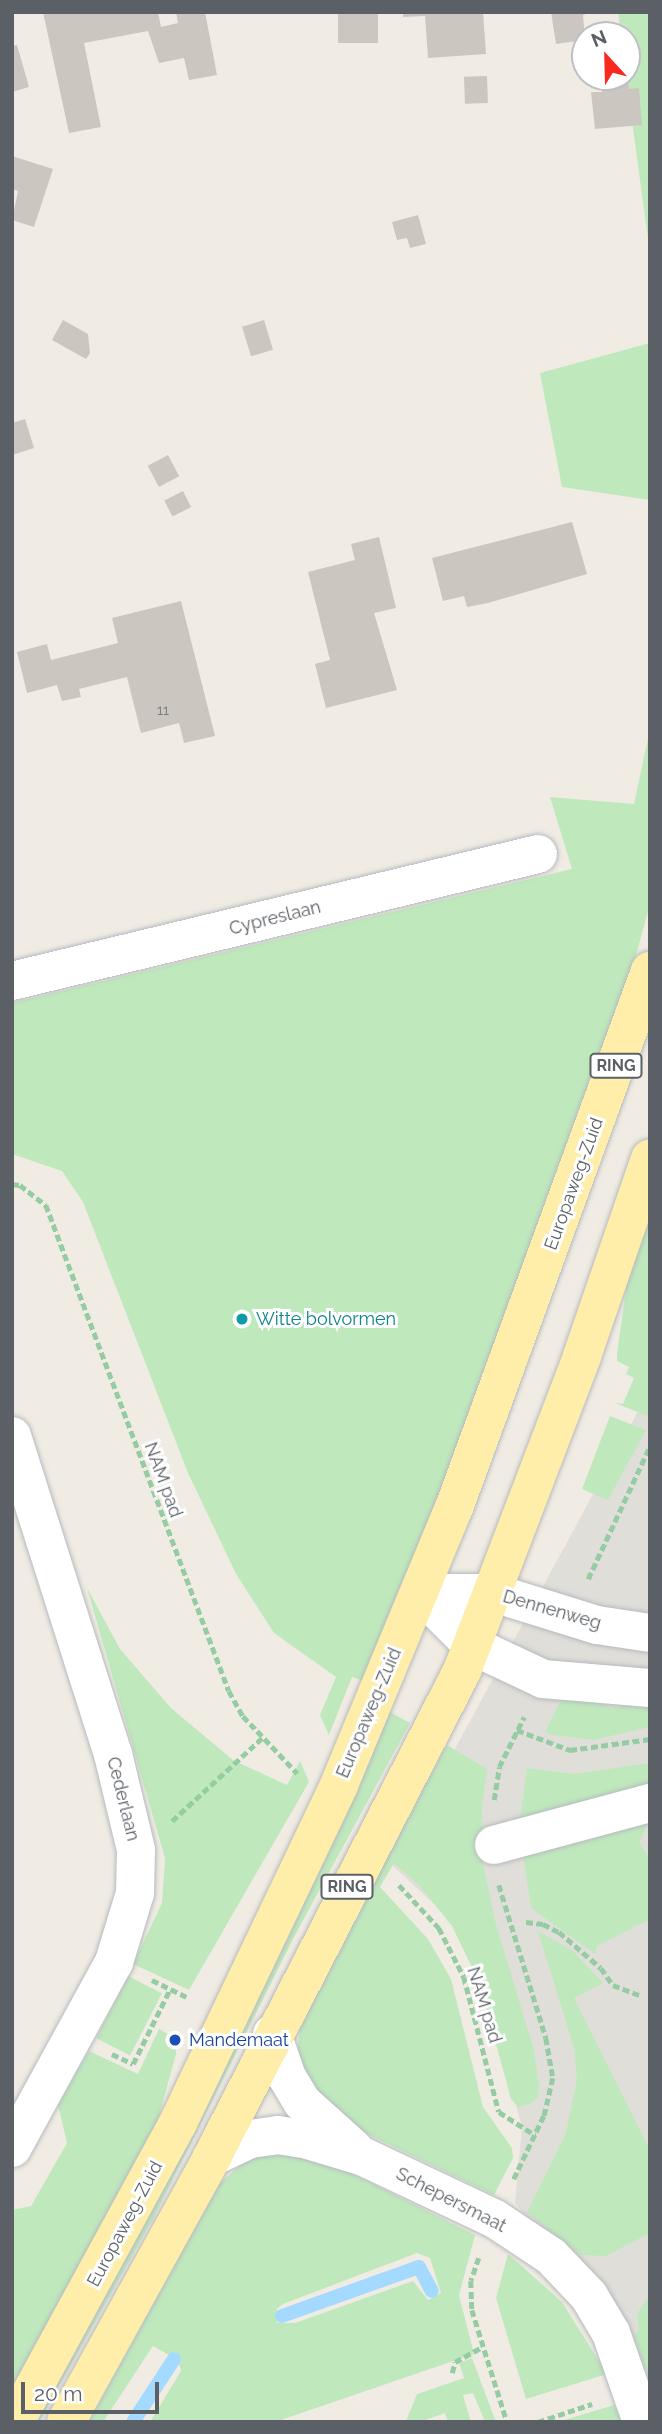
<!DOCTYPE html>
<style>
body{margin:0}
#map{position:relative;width:662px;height:2434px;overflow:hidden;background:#f0ece3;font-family:Raleway,sans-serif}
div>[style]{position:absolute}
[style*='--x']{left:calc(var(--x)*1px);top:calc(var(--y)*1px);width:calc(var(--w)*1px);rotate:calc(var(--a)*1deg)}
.industrial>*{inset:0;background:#e0ded8}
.green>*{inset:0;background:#bfe9bd;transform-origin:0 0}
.stream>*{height:14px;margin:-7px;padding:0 7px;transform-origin:7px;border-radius:7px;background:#a4daff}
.building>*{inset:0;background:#cbc7c0;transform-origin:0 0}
.path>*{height:4.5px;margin-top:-2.25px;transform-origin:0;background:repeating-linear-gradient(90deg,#95cca3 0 7px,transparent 0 10.5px)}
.roads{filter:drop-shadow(0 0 2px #b6babf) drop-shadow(0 0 2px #b6babf)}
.minor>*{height:38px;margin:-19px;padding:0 19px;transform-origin:19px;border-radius:19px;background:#fff}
.major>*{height:38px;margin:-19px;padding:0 19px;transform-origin:19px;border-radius:19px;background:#ffeea9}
.dots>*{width:19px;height:19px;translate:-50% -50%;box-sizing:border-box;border:4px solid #fff;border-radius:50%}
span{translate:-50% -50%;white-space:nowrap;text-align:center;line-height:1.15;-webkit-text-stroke:6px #fff;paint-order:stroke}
.number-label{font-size:14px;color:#777a7c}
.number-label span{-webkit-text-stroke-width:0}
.shield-label span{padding:2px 5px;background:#fff;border:2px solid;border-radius:5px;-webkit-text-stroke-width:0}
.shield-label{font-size:16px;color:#5b6066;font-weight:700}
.street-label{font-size:18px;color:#5b6066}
.culture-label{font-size:18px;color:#0d838f}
.left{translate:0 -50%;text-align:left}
.transit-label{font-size:18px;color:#164399}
.frame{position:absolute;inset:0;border:14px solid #5b6066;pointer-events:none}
.north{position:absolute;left:571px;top:21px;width:70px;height:70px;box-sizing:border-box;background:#fff;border:2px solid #bdbfc2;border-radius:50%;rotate:338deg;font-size:19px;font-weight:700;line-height:28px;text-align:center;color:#5b6066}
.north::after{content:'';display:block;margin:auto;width:24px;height:32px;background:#f9291f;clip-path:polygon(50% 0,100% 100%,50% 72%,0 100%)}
.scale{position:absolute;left:21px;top:2382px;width:138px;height:32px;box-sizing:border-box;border:4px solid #5b6066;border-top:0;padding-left:9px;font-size:21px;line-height:24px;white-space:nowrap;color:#5b6066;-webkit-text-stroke:5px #fff;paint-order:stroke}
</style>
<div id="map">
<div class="industrial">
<i style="clip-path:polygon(650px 1389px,650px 2422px,600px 2297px,515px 2203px,522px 2127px,480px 1973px,447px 1916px,392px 1865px)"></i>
</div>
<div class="green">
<i style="clip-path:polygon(618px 12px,650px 12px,650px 254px,626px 77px,627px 35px,621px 35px)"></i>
<i style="clip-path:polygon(650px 343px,650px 500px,562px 487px,540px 373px)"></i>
<i style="clip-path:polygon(650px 729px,650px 904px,600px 1087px,367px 1682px,352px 1677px,329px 1735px,320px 1715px,336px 1677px,274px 1633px,236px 1574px,188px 1473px,83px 1202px,62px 1171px,12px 1154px,12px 1003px,572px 869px,550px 797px,634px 804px)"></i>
<i style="clip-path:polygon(650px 1200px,650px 1417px,615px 1403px,623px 1404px,634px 1378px,626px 1374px,629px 1367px,617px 1361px,617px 1353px,632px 1248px)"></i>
<i style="clip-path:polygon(610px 1416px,646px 1430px,608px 1500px,582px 1489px)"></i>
<i style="clip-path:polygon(87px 1588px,120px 1649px,171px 1708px,233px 1760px,287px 1785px,300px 1761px,309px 1782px,189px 1990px,133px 1964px,162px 1903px,165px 1858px)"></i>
<i style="clip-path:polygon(563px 1696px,593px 1700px,610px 1708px,650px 1703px,650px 1727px,593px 1740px,553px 1735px,545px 1732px)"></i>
<i style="clip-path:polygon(386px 1710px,410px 1723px,293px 1939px,154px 2217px,39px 2422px,27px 2422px)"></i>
<i style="clip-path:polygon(447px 1745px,487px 1769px,482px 1808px,483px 1863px,495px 1921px,534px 2050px,539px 2086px,538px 2097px,530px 2104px,518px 2107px,511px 2099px,479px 1982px,452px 1926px,420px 1886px,394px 1863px,380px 1887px,428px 1939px,451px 1979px,483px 2107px,512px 2148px,513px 2158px,494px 2195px,332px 2117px,319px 2107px,297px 2054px,300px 2028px,386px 1853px)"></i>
<i style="clip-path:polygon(650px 1763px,650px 1819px,639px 1842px,650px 1859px,650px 1919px,597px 1946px,595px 1954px,531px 1908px,519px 1826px,527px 1768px,574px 1774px)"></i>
<i style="clip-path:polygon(538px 1931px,573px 1951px,603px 1983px,574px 1998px,650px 2150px,650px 2233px,606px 2256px,580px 2255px,527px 2212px,566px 2133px,577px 2079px,574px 2048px)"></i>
<i style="left:128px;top:1976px;width:38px;height:70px;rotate:27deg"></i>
<i style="clip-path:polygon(159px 2029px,168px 2034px,165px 2041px,176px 2046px,176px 2054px,150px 2149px,12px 2400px,12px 2210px,31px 2206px,67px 2143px,58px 2105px,89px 2051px,138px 2074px)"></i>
<i style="clip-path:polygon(evenodd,269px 2152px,331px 2163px,475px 2235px,459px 2295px,474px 2354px,275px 2422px,150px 2422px,181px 2371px,178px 2360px,153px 2346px,103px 2422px,89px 2422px,219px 2184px,245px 2161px,269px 2152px,417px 2253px,430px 2258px,441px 2293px,428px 2300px,413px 2281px,295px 2323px,277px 2323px,277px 2309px,283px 2304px,417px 2253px)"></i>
<i style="clip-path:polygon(508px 2254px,562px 2302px,607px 2374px,526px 2399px,496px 2298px)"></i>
<i style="clip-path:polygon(650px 2295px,650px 2375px,648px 2375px,634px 2336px,639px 2330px,637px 2314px)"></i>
<i style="clip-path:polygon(472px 2358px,496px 2422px,485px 2422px,473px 2393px,463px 2395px,471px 2422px,448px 2422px,445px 2413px,420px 2422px,406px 2421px,417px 2394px,464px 2378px,459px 2363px)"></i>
<i style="clip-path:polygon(614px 2405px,623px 2422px,561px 2421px)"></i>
</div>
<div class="stream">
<i style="--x:282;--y:2316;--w:145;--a:-19.7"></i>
<i style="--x:419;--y:2267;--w:27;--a:62"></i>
<i style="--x:133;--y:2422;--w:75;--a:-56.9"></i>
</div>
<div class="building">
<i style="clip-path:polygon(43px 12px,158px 12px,161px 27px,178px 23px,176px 12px,205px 12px,217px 75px,189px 80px,184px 58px,159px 63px,148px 31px,84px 43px,101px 127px,69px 133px)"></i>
<i style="left:338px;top:12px;width:40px;height:31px"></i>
<i style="clip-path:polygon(403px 12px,483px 12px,486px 54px,428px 58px,425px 16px,403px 17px)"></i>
<i style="clip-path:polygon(551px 12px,592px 12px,583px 15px,585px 40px,556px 44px)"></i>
<i style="clip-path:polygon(17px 45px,29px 87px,12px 92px,12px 46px)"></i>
<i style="left:487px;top:76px;width:27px;height:23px;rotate:88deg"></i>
<i style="clip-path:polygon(600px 77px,628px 77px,629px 89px,639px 88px,642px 125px,595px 129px,591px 92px,602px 92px)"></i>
<i style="clip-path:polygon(12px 156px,53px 169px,34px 227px,12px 220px,18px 191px,12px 189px)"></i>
<i style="clip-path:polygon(418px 215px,426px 244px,410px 248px,407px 238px,397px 240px,392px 222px)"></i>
<i style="clip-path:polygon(63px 320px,88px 334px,90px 353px,86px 359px,52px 340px)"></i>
<i style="left:264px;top:320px;width:31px;height:23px;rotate:73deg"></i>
<i style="clip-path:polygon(25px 419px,34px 448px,12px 455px,12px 423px)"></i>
<i style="left:168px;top:455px;width:24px;height:23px;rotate:62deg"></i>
<i style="left:183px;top:491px;width:18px;height:21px;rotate:63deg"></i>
<i style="clip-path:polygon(572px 522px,587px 574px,488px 603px,467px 607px,464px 596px,443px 601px,432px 558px)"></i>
<i style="clip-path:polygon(379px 537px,396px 608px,374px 613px,397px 690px,326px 708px,315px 664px,330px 660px,308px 572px,355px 560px,351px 544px)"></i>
<i style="clip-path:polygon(181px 601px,215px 736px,184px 743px,179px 723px,141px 733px,127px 677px,79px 689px,81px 697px,62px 701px,57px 685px,27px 693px,17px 652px,47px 644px,51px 660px,118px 643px,112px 618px)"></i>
</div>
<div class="path">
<i style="--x:12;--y:1184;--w:8;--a:7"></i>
<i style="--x:20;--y:1185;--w:33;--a:38"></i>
<i style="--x:46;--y:1205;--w:519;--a:69.37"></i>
<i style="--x:229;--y:1691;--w:29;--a:61"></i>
<i style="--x:243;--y:1716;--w:79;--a:46.5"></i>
<i style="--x:588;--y:1579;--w:147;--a:-65"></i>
<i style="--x:517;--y:1730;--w:57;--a:20.7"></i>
<i style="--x:570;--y:1750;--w:81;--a:-7.8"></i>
<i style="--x:494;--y:1800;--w:33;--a:-81"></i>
<i style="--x:499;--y:1767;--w:56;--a:-63.4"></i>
<i style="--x:172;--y:1821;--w:124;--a:-42.7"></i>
<i style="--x:399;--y:1885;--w:59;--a:47.1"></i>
<i style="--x:439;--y:1928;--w:55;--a:63"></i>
<i style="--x:464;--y:1977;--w:139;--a:75.5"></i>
<i style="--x:499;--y:2112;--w:43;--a:32.6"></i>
<i style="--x:499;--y:1885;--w:160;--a:72.9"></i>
<i style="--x:546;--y:2038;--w:41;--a:80.1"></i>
<i style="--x:553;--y:2078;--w:39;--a:103"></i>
<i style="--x:544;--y:2116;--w:70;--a:115.5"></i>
<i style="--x:526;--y:1922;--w:17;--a:7"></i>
<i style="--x:543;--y:1924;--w:18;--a:27"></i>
<i style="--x:559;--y:1932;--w:55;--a:40.6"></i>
<i style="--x:601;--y:1968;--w:21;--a:55"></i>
<i style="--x:613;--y:1985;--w:30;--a:21"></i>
<i style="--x:152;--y:1980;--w:41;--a:25.9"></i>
<i style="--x:112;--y:2054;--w:23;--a:25"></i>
<i style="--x:133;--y:2064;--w:84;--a:-63.7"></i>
<i style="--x:479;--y:2258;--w:24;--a:109"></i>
<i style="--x:471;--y:2281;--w:29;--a:88"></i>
<i style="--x:472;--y:2310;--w:117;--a:72.6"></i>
<i style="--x:452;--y:2373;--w:11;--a:-75"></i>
<i style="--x:455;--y:2362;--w:31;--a:-29"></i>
<i style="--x:538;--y:2422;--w:57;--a:-18.4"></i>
</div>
<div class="roads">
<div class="minor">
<i style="--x:12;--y:981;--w:541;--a:-13.57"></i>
<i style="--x:12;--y:1436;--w:334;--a:72.4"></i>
<i style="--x:113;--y:1754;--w:99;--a:76.5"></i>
<i style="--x:136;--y:1850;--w:43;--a:91.3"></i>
<i style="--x:135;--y:1893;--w:72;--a:106.9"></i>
<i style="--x:114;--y:1962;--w:212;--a:118.7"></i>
<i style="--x:420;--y:1593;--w:75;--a:45"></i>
<i style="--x:473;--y:1646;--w:77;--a:25.2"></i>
<i style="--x:543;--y:1679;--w:107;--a:4.8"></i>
<i style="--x:420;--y:1593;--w:74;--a:0"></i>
<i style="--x:494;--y:1593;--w:108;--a:17.3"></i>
<i style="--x:597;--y:1625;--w:54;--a:8.6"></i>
<i style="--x:494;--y:1845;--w:162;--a:-15.1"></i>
<i style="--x:272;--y:2034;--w:46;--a:70.8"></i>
<i style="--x:287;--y:2077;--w:29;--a:59"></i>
<i style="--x:302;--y:2102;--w:70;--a:42.1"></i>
<i style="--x:212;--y:2157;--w:42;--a:-25.3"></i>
<i style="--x:250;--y:2139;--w:28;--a:-8"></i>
<i style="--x:278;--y:2135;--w:30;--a:9"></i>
<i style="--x:308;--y:2140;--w:59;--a:16.9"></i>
<i style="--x:364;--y:2157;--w:145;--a:25.3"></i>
<i style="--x:495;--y:2219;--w:67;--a:33.5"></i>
<i style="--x:551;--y:2256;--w:55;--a:46.5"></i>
<i style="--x:589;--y:2296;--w:43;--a:59.3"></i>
<i style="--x:611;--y:2333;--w:94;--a:70.8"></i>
</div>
<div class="major">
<i style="--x:15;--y:2422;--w:341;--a:-61.4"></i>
<i style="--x:178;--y:2123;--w:374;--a:-64.5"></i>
<i style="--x:339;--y:1785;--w:300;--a:-67.5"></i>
<i style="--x:454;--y:1508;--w:572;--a:-69.95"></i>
<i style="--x:66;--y:2422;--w:303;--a:-61.1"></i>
<i style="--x:212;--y:2157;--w:547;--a:-62.78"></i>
<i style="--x:462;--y:1671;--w:337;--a:-69.1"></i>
<i style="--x:582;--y:1356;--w:209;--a:-71"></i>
</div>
</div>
<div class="dots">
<i style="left:242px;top:1319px;background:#0f9aa8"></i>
<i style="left:175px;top:2040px;background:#1a4fb4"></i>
</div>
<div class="number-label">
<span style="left:163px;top:710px">11</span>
</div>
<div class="shield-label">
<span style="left:616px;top:1066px">RING</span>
<span style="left:347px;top:1887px">RING</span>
</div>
<div class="street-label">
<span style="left:275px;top:918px;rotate:-14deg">Cypreslaan</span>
<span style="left:574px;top:1184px;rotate:-70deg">Europaweg-Zuid</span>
<span style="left:163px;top:1480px;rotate:70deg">NAM pad</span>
<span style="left:552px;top:1610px;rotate:16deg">Dennenweg</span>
<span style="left:369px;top:1713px;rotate:-67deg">Europaweg-Zuid</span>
<span style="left:123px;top:1799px;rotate:76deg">Cederlaan</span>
<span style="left:484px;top:2005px;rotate:73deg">NAM pad</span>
<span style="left:451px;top:2200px;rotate:27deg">Schepersmaat</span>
<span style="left:125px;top:2224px;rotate:-62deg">Europaweg-Zuid</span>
</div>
<div class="culture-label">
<span class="left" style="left:256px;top:1319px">Witte bolvormen</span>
</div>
<div class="transit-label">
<span class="left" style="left:189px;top:2040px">Mandemaat</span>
</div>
<div class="frame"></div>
<div class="north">N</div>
<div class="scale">20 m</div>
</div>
